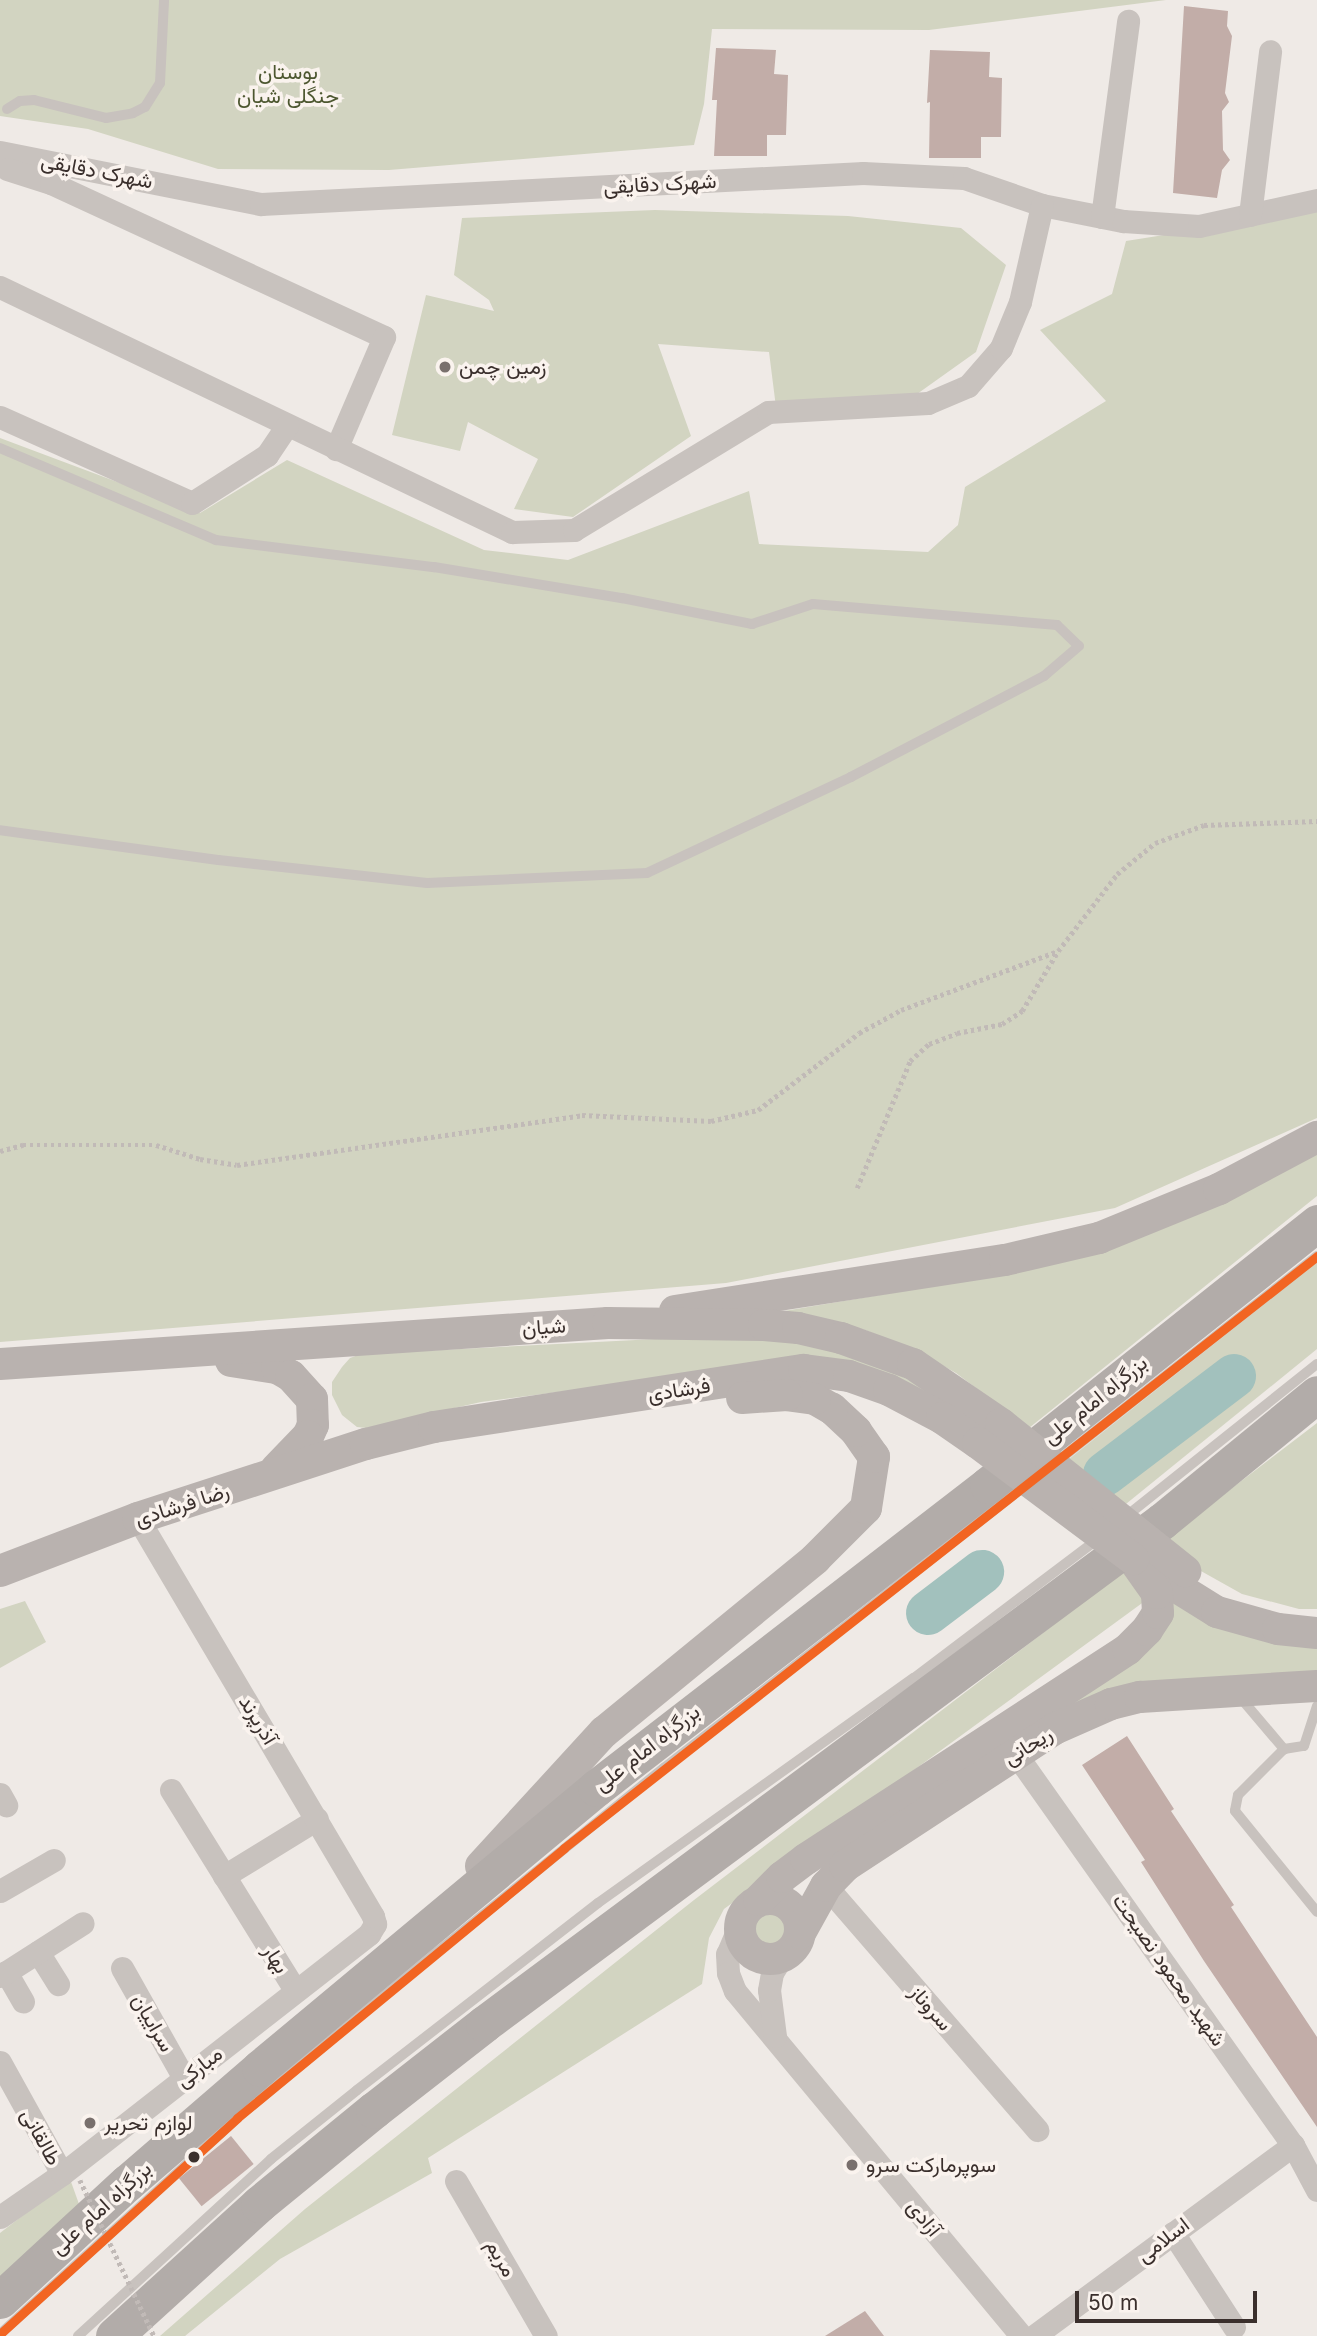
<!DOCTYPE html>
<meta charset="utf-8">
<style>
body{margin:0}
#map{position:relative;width:1317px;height:2336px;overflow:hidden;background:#efeae6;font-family:Inter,Vazirmatn,sans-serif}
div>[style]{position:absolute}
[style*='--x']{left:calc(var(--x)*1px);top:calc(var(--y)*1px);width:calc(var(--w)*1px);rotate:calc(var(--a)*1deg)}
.green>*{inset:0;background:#d2d4c1}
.round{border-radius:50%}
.river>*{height:44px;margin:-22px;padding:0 22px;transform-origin:22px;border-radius:22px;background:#a2c1bd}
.building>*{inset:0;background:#c2ada8;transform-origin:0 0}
.path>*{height:4.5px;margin-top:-2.25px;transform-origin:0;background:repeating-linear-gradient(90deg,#c1bab7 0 3.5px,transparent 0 7px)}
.service>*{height:10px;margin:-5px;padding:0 5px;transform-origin:5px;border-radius:5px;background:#c8c2be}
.minor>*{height:23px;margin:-11.5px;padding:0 11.5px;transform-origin:11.5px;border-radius:11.5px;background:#c8c2be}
.secondary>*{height:32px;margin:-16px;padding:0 16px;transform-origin:16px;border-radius:16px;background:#b9b2af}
.secondary>.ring{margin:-16px;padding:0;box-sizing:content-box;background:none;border:32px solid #b9b2af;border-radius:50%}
.trunk>*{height:37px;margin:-18.5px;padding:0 18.5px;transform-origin:18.5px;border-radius:18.5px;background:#b2aca9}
.path-bridge>*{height:4.5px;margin-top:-2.25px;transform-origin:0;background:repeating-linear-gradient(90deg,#c1bab7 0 3.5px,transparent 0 7px)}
.secondary-bridge>*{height:32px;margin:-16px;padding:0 16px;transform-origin:16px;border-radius:16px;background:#b9b2af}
.bus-1>*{height:9px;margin:-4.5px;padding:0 4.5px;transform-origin:4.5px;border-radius:4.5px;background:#f26522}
.dots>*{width:19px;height:19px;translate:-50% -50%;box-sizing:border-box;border:4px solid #faf3ee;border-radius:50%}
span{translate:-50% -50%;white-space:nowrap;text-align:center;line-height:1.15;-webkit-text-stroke:7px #faf3ee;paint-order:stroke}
.park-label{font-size:21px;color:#4d5730}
.street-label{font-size:21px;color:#3a2f2c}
.poi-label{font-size:21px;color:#3a2f2c}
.left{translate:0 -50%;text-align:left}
.scale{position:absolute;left:1075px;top:2291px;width:182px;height:32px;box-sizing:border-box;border:4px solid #3a2f2c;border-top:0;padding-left:9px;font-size:21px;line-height:24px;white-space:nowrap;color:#3a2f2c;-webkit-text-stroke:5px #faf3ee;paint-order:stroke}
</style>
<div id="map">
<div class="green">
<i style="clip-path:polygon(0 0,1166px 0,929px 30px,712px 29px,704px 104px,694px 145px,389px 170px,218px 169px,88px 129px,0 116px)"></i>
<i style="clip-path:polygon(655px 210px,848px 216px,961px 228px,1006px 265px,976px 352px,889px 414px,778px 423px,769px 352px,658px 344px,691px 436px,573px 517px,514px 509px,538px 459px,468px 422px,460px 451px,392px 435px,426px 295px,494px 311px,489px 300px,454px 275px,462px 218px)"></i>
<i style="clip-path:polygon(1317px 211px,1317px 1118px,1115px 1208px,726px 1283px,0 1342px,0 438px,200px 513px,287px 460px,484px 550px,568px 560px,749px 491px,759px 544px,928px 552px,958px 525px,965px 487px,1106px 401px,1040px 330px,1112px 294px,1126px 241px)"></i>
<i style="clip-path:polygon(1317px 1153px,1317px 1196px,1029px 1428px,956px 1373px,915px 1350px,865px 1330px,832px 1323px,722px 1316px,784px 1311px,957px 1282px)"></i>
<i style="clip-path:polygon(1317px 1262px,1317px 1349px,1121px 1508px,1064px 1463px)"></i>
<i style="clip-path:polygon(675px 1338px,801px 1341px,884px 1367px,965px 1410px,886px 1378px,566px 1391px,481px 1402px,366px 1428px,357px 1427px,342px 1415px,332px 1395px,332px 1382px,342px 1367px,350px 1358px,361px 1354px)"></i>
<i style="clip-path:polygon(1317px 1423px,1317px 1609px,1299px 1609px,1242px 1594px,1192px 1566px,1165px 1587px,1317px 1639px,1317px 1676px,1057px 1715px,1136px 1655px,1160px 1590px,724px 1909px,709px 1938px,702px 1984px,428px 2158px,432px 2173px,280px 2259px,185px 2336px,160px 2336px,305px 2209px,694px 1900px)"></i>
<i style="clip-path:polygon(25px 1601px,46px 1642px,0 1668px,0 1609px)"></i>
<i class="round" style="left:754px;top:1911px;width:34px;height:34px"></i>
<i style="clip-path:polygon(70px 2179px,79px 2204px,0 2277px,0 2233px)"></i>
</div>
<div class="river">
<i style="--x:1105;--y:1474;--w:162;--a:-37.2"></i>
<i style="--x:928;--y:1613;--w:68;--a:-37.2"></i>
</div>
<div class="building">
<i style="clip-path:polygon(1184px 6px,1228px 11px,1227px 26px,1232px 36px,1225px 93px,1229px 102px,1222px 111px,1223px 150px,1230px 160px,1222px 170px,1217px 198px,1173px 193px)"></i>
<i style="clip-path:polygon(716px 48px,776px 50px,774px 74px,788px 75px,786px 135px,767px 135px,767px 156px,714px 156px,717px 100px,712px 100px)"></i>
<i style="clip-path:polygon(930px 50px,990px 52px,989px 77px,1002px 78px,1001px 137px,981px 137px,981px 158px,929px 158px,930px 102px,927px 103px)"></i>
<i style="clip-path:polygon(1127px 1736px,1174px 1809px,1171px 1811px,1234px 1905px,1231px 1907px,1317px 2037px,1317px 2127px,1204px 1961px,1141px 1862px,1145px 1860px,1082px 1765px)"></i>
<i style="left:231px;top:2136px;width:36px;height:67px;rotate:51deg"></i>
<i style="clip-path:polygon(865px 2311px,884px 2336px,825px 2336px)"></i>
</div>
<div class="path">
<i style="--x:0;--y:1151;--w:24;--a:-15"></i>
<i style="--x:23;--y:1145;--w:133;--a:0"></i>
<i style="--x:156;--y:1145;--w:46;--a:17.7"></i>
<i style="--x:200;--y:1159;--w:37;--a:9"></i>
<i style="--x:237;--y:1165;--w:349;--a:-8.2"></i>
<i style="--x:582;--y:1115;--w:129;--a:2.7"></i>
<i style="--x:711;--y:1121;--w:48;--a:-13.2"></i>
<i style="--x:758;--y:1110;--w:127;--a:-37.3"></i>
<i style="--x:859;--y:1033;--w:48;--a:-28.7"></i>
<i style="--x:901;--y:1010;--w:168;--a:-20.6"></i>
<i style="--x:857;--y:1188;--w:138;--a:-67.3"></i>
<i style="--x:910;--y:1061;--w:25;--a:-42"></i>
<i style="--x:929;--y:1044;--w:30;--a:-21"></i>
<i style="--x:957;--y:1033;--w:46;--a:-11.3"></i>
<i style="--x:1002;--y:1024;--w:24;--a:-33"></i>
<i style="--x:1022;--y:1011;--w:70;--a:-59"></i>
<i style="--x:1058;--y:951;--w:97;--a:-52.5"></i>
<i style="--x:1117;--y:874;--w:49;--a:-39.2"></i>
<i style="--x:1155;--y:843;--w:52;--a:-20.2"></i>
<i style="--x:1204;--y:825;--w:113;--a:-2"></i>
</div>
<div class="service">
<i style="--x:7;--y:109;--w:15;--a:-32"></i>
<i style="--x:20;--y:101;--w:14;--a:-4"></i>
<i style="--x:34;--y:100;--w:74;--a:14"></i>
<i style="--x:106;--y:118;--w:27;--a:-10"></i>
<i style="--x:133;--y:113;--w:13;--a:-27"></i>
<i style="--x:145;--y:107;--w:28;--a:-58"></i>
<i style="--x:160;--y:83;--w:83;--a:-87.2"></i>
<i style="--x:0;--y:448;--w:235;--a:23.1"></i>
<i style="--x:216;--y:540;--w:220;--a:7.1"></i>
<i style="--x:434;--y:567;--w:191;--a:9.4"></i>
<i style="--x:622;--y:598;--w:133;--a:11.3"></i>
<i style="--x:752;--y:624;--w:64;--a:-18.2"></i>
<i style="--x:813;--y:604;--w:245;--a:4.9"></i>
<i style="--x:1057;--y:625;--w:30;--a:44"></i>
<i style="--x:1079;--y:646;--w:46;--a:139.4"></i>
<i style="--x:1044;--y:676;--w:218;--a:152.4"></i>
<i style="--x:851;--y:777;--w:225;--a:154.8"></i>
<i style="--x:647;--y:873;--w:220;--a:177.4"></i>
<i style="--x:427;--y:883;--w:210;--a:-173.7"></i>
<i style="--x:218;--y:860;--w:220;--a:-172.2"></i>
<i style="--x:1055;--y:1463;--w:334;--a:-38.3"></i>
<i style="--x:1124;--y:1518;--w:247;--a:-38.6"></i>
<i style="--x:1239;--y:1696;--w:70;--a:49.7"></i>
<i style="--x:1284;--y:1749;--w:20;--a:-9"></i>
<i style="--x:1304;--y:1746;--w:42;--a:-72"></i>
<i style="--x:1284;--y:1749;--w:65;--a:135"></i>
<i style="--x:1238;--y:1795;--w:16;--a:101"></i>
<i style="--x:1235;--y:1811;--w:130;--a:50.9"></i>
<i style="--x:0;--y:2334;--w:321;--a:-42.3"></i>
<i style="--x:237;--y:2118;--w:259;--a:-39.7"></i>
<i style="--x:436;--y:1953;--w:294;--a:-39.1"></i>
<i style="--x:664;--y:1768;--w:463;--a:-38"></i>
<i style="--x:78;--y:2336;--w:262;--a:-42.5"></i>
<i style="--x:271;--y:2159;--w:110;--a:-38.7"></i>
<i style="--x:357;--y:2090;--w:305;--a:-37.8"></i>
<i style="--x:598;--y:1903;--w:388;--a:-35.5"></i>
<i style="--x:914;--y:1678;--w:231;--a:-37.1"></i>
</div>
<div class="minor">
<i style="--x:0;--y:152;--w:266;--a:11.3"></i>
<i style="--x:261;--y:204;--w:603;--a:-2.95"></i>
<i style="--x:863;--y:173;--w:101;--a:2.8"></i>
<i style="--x:964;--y:178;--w:83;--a:19.1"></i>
<i style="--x:1042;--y:205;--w:83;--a:11.2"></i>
<i style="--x:1123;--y:221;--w:76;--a:3.8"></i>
<i style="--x:1199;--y:226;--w:121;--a:-12.4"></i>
<i style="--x:7;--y:169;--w:46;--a:17.7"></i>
<i style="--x:51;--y:183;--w:367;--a:24.8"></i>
<i style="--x:384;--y:337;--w:122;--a:113.2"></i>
<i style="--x:1250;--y:215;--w:165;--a:-83"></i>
<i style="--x:1102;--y:217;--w:198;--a:-82.4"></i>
<i style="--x:0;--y:287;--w:568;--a:25.57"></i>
<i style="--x:512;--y:532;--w:62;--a:-1.8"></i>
<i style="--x:574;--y:530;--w:227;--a:-31.3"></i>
<i style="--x:768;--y:412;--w:160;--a:-3.2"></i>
<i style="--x:928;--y:403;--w:43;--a:-23"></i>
<i style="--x:968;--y:386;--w:50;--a:-49"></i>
<i style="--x:1001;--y:348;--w:50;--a:-67.6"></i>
<i style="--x:1020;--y:302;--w:99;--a:-77.2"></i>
<i style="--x:0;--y:417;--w:210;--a:24.1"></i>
<i style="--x:192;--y:503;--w:89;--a:-32.6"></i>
<i style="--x:267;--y:455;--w:36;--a:-56"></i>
<i style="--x:1015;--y:1753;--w:481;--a:54.7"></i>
<i style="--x:1293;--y:2145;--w:51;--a:61.9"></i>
<i style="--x:171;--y:1790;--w:235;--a:58.2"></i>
<i style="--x:0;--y:1794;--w:13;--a:61"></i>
<i style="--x:224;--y:1876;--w:109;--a:-31.5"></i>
<i style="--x:826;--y:1886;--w:323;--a:49.1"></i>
<i style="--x:0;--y:1891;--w:62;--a:-29.9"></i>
<i style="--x:740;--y:1924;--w:33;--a:113"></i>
<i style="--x:727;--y:1954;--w:19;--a:87"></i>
<i style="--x:728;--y:1973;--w:19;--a:69"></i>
<i style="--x:735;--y:1991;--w:448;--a:50.3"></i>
<i style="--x:38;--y:1952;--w:38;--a:58"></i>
<i style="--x:122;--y:1968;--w:126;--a:60.6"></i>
<i style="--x:6;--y:1972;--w:34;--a:60"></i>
<i style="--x:0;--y:1976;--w:98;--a:-32.6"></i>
<i style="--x:775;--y:2036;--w:46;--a:-97.4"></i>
<i style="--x:769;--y:1990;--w:17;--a:-80"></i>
<i style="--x:772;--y:1973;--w:19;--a:-58"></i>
<i style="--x:0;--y:2062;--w:128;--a:61"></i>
<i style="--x:456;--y:2181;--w:179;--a:59.9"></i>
<i style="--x:0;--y:2217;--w:75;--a:-34.7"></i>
<i style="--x:62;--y:2174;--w:390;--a:-38"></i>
<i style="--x:369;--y:1934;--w:12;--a:-59"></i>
<i style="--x:375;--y:1924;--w:8;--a:-104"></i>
<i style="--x:373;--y:1916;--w:462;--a:-120.6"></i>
<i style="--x:1173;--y:2233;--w:112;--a:57"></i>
<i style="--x:1034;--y:2336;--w:322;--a:-36.4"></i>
</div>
<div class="secondary">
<i style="--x:675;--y:1311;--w:334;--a:-8.8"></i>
<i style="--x:1005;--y:1260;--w:97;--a:-13.2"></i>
<i style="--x:1099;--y:1238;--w:130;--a:-22.2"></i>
<i style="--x:1219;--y:1189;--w:111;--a:-28"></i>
<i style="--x:231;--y:1361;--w:47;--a:8.7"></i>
<i style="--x:277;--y:1368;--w:16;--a:30"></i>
<i style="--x:291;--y:1376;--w:31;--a:48"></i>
<i style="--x:312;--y:1399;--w:26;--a:88"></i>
<i style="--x:313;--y:1425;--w:12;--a:114"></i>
<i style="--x:308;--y:1436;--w:46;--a:134.1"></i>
<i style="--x:0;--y:1364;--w:609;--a:-3.86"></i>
<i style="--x:608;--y:1323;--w:156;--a:0.7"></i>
<i style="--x:764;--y:1325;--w:34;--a:5"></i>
<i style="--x:798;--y:1328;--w:44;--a:13.1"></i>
<i style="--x:841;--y:1338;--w:77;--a:19.9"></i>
<i style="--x:913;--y:1364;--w:107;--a:34.3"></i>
<i style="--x:1143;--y:1566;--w:87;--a:31.9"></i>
<i style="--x:1217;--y:1612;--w:63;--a:15.6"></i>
<i style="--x:1278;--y:1629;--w:39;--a:6"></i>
<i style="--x:0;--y:1571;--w:148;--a:-21"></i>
<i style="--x:138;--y:1518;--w:240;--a:-18"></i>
<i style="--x:366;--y:1444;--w:70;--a:-14"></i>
<i style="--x:434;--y:1427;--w:374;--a:-8.8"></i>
<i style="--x:804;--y:1370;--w:45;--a:7.6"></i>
<i style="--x:849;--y:1376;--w:42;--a:19.3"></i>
<i style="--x:889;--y:1390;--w:60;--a:27.8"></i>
<i style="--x:942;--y:1418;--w:44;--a:34.8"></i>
<i style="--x:481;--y:1866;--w:182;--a:-47.5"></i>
<i style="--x:604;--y:1732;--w:273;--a:-39.3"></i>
<i style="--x:815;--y:1559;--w:72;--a:-45"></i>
<i style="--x:866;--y:1508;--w:52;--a:-81.1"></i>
<i style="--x:874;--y:1457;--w:32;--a:-125"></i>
<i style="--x:856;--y:1431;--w:33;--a:-137"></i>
<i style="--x:832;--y:1409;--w:20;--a:-150"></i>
<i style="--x:815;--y:1399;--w:28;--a:-172"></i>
<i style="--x:787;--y:1395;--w:45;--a:176.2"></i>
<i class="ring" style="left:740px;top:1899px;width:28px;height:28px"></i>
<i style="--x:759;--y:1900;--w:33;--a:-45"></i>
<i style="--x:782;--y:1877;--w:30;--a:-37"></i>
<i style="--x:806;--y:1859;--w:384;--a:-33.1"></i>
<i style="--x:1128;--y:1649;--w:27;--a:-45"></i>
<i style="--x:1147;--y:1630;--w:20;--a:-57"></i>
<i style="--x:1158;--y:1613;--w:20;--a:-93"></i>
<i style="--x:1157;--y:1593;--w:42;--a:-125.2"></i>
<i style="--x:800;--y:1933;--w:54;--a:-61"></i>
<i style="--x:826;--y:1886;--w:28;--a:-46"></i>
<i style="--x:845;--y:1866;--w:250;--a:-33.2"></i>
<i style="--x:1054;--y:1729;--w:62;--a:-23.7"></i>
<i style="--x:1111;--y:1704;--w:30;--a:-14"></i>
<i style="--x:1140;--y:1697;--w:177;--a:-3.6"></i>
</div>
<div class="trunk">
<i style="--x:0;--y:2300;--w:173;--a:-42.7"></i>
<i style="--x:127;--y:2183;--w:176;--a:-40.8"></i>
<i style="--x:260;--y:2068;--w:437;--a:-39.8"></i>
<i style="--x:596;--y:1788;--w:495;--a:-37.7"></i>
<i style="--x:988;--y:1485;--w:421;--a:-38.5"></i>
<i style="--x:114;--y:2336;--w:196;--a:-42.3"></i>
<i style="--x:259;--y:2204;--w:149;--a:-39.3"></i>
<i style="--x:374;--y:2110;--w:140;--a:-38"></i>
<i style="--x:484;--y:2024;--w:844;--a:-36.57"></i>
<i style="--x:1162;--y:1521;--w:200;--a:-39.3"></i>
</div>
<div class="path-bridge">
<i style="--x:80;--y:2180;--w:173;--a:64.6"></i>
</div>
<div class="secondary-bridge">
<i style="--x:1001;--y:1424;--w:236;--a:38.6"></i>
<i style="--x:978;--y:1443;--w:194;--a:36.8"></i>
</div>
<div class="bus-1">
<i style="--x:0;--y:2334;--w:321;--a:-42.3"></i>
<i style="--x:237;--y:2118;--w:424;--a:-39.5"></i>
<i style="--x:564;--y:1848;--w:958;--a:-38.17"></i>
</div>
<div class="dots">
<i style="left:445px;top:367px;background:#79706d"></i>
<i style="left:90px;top:2123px;background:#79706d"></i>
<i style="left:194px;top:2157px;background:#3a2f2c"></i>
<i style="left:852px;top:2165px;background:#79706d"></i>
</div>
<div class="park-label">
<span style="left:288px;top:84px">بوستان<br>جنگلی شیان</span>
</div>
<div class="street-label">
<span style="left:97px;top:171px;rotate:11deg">شهرک دقایقی</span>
<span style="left:660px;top:184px;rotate:-3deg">شهرک دقایقی</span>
<span style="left:544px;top:1327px;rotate:-4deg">شیان</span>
<span style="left:679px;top:1390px;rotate:-9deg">فرشادی</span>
<span style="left:1095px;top:1400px;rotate:-39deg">بزرگراه امام علی</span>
<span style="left:182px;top:1505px;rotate:-18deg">رضا فرشادی</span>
<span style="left:258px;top:1720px;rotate:59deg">آذرپرند</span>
<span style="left:1028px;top:1746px;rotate:-32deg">ریحانی</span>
<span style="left:647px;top:1748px;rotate:-38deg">بزرگراه امام علی</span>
<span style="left:276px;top:1959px;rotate:58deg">بهار</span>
<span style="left:1169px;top:1970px;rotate:55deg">شهید محمود نصیحت</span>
<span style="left:931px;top:2008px;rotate:49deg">سروناز</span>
<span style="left:153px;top:2023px;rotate:60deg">سراییان</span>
<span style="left:199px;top:2067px;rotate:-38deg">مبارکی</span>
<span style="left:41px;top:2137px;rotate:61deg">طالقانی</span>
<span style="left:101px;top:2208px;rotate:-42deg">بزرگراه امام علی</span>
<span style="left:924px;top:2218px;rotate:51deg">آزادی</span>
<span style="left:1163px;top:2240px;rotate:-37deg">اسلامی</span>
<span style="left:501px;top:2258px;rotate:60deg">مریم</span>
</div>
<div class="poi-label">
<span class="left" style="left:459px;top:367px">زمین چمن</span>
<span class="left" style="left:104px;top:2123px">لوازم تحریر</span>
<span class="left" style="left:866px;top:2165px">سوپرمارکت سرو</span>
</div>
<div class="scale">50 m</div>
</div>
